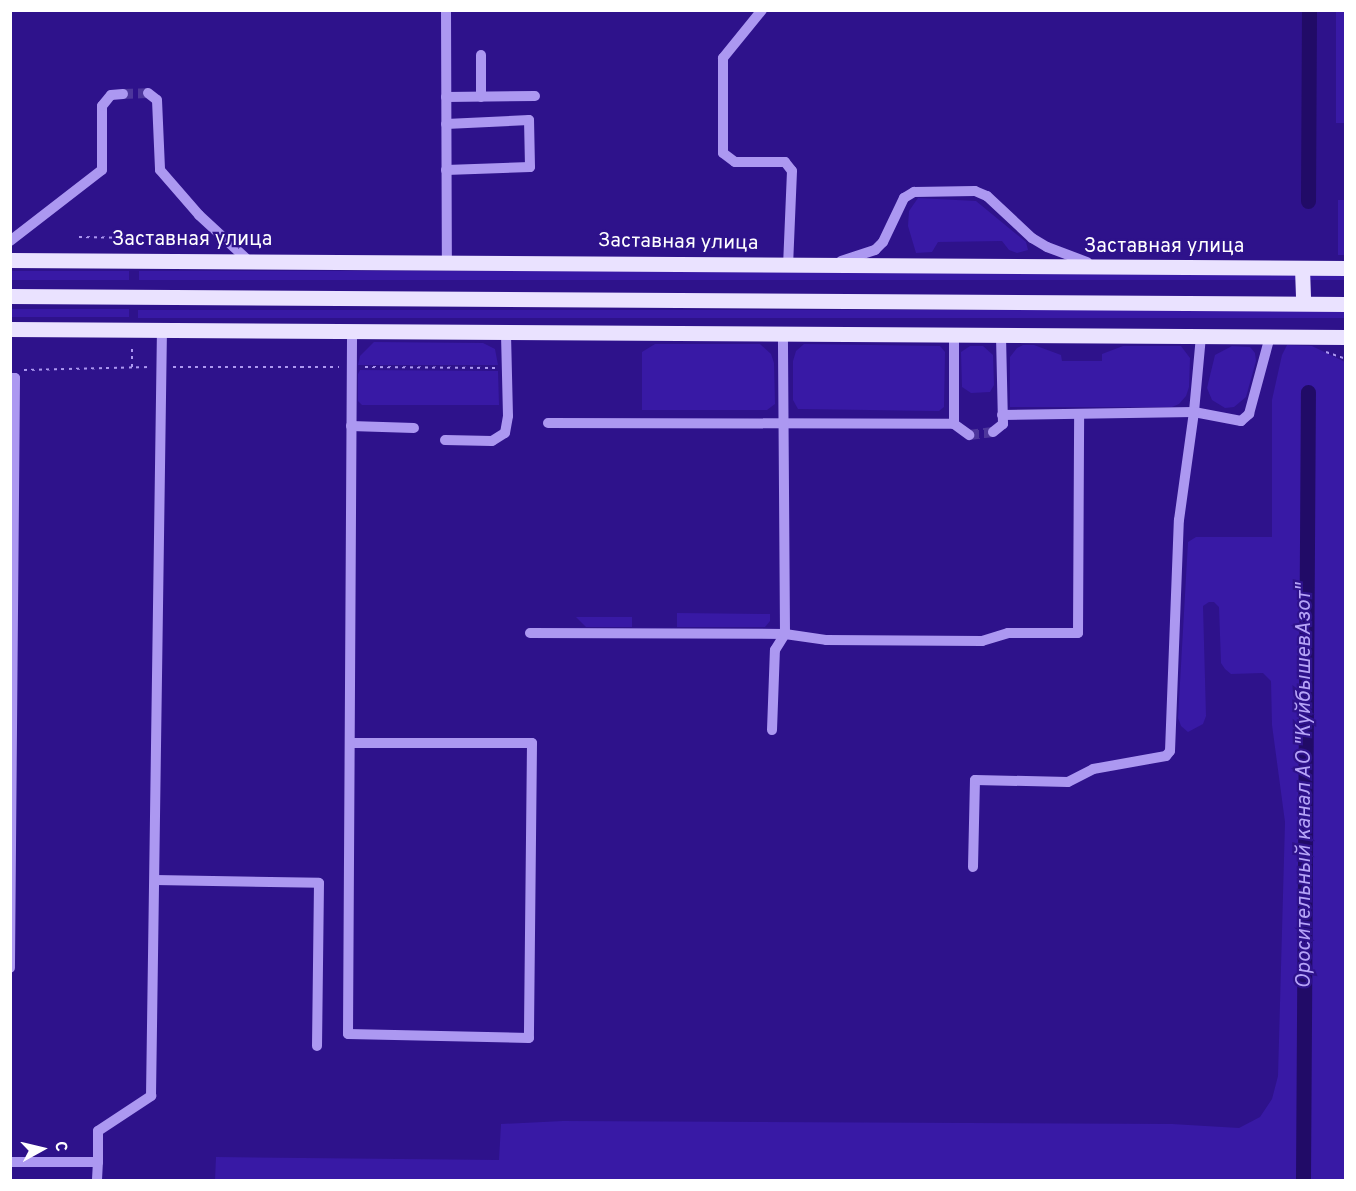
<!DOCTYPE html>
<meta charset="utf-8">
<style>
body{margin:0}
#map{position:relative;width:1356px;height:1191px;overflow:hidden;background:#2e128b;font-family:Overpass,sans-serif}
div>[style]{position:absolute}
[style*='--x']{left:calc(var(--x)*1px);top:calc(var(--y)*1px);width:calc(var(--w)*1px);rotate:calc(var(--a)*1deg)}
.green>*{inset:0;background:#3819a5;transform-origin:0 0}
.canal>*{height:15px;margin:-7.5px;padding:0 7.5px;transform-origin:7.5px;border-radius:7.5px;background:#210b67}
.minor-tunnel>*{height:10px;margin-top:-5px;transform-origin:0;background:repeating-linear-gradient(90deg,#4d369c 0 10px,transparent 0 15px)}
.path>*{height:2px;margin-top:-1px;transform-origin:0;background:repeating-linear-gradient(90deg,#ac98f1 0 3px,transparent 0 7.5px)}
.minor>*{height:10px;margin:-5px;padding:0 5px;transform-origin:5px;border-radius:5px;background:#ac98f1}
.major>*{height:15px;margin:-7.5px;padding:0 7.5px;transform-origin:7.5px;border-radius:7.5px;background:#eae2ff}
span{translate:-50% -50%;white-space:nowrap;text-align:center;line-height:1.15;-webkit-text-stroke:4.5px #2e128b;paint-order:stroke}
.street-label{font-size:20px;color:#fff}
.water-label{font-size:21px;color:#b6a4f8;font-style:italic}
.frame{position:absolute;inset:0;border:12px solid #fff;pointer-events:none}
.north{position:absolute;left:12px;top:1119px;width:60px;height:60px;-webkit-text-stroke:4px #2e128b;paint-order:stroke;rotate:82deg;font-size:16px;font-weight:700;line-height:24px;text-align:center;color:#fff}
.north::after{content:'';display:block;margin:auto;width:21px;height:27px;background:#fff;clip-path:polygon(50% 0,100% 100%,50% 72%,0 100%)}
</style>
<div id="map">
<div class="green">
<i style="left:1336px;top:11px;width:9px;height:112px"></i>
<i style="clip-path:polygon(918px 198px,976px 201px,1026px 242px,1028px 250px,1017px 253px,1009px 250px,1002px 241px,938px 242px,932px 252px,916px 253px,908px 226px,909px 211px)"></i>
<i style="left:1338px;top:200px;width:7px;height:55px"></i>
<i style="left:11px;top:271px;width:118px;height:9px"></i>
<i style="left:139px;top:271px;width:1206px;height:9px"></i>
<i style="left:11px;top:309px;width:118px;height:8px"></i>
<i style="left:138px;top:310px;width:1207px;height:8px"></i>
<i style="clip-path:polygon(374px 342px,483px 343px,495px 349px,498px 365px,358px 365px,360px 356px)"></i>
<i style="clip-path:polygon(655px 344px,760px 344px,771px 354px,774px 363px,775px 404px,767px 410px,642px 410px,642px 352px)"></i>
<i style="clip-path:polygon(804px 344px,940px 346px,945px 352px,944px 407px,939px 411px,798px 409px,793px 400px,793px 361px,796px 351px)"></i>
<i style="clip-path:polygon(1023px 345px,1034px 345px,1061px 355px,1062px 361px,1102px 361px,1102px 354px,1123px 346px,1181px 346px,1190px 358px,1189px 387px,1186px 396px,1179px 404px,1172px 407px,1010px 407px,1010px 357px,1017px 348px)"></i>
<i style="clip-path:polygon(1287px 345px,1312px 346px,1345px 362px,1345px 1180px,215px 1180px,216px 1157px,499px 1160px,501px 1124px,563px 1121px,1172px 1124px,1239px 1128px,1260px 1117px,1272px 1099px,1278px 1076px,1285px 822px,1272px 725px,1271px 681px,1263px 673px,1231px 674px,1225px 669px,1221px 663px,1219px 607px,1214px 602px,1209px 602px,1203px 606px,1206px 716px,1203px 724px,1188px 732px,1181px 726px,1178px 718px,1188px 542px,1196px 537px,1272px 537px,1272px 400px,1282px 355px)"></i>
<i style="clip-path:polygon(970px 346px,983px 346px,993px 355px,994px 385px,990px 392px,971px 393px,962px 387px,961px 352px)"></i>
<i style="clip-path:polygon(1232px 346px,1250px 347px,1255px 353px,1256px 361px,1246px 397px,1234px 407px,1225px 408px,1212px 400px,1207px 388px,1215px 355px)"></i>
<i style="clip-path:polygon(360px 370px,498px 371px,499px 405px,362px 405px,358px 401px,358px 374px)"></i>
<i style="clip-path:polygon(677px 613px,770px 614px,770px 621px,765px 627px,677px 627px)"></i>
<i style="clip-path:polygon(576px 617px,632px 617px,632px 627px,586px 627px)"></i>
</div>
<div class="canal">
<i style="--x:1308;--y:201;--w:191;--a:-89.7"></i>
<i style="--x:1303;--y:1180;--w:788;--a:-89.64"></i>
</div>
<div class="minor-tunnel">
<i style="--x:123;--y:94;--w:25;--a:-2"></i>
<i style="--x:969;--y:435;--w:24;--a:-7"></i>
</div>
<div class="path">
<i style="--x:79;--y:237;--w:55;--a:1"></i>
<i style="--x:134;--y:238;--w:7;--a:90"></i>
<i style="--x:1326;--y:352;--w:21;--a:19"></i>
<i style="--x:132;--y:367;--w:23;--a:-90"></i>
<i style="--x:173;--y:367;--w:166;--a:0"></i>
<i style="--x:365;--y:367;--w:130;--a:0.4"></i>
<i style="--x:24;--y:370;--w:126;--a:-1.4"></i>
</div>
<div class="minor">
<i style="--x:446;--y:10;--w:252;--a:89.8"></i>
<i style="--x:762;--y:10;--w:62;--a:129.1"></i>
<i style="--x:723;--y:58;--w:95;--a:90"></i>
<i style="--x:723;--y:153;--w:15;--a:37"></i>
<i style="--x:735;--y:162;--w:50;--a:0"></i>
<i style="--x:785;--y:162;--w:11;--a:52"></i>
<i style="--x:792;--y:171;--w:94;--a:92.4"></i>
<i style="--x:148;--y:93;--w:11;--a:38"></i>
<i style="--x:157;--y:100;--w:70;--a:87.5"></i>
<i style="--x:160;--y:170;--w:60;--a:49.1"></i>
<i style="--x:199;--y:215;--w:69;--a:42.7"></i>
<i style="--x:446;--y:97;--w:89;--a:-0.6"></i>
<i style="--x:481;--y:97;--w:42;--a:-90"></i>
<i style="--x:446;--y:170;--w:84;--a:-2"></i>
<i style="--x:530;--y:167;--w:47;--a:-91.2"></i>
<i style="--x:529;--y:120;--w:83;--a:177.2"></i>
<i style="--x:10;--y:241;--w:116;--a:-37.7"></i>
<i style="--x:102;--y:170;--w:64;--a:-90"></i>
<i style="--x:102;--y:106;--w:14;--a:-51"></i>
<i style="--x:111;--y:95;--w:12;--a:-5"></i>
<i style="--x:841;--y:261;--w:36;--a:-18"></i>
<i style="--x:875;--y:250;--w:11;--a:-45"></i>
<i style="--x:883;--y:242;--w:49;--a:-64.5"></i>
<i style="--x:904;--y:198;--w:12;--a:-31"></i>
<i style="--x:914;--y:192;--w:61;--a:-0.9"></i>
<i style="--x:975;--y:191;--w:13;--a:23"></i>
<i style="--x:987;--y:196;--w:62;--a:43"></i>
<i style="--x:1032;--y:238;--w:17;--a:31"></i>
<i style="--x:1047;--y:247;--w:43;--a:20.6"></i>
<i style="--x:954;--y:334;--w:90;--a:90"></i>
<i style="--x:954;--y:424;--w:19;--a:36"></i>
<i style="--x:1201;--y:336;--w:76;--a:95.3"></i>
<i style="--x:1194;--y:412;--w:48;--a:10.8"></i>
<i style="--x:1241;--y:421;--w:11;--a:-41"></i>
<i style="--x:1249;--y:414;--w:81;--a:-74.9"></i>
<i style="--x:10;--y:378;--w:5;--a:0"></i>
<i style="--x:15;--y:378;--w:590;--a:90.49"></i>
<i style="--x:548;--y:423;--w:406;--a:0.1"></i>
<i style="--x:351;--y:426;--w:63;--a:1.8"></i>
<i style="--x:993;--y:432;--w:13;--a:-39"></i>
<i style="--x:1003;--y:424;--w:89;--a:-91.3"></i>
<i style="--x:445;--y:440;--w:47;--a:1.2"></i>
<i style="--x:492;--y:441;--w:15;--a:-32"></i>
<i style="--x:505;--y:433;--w:17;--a:-80"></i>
<i style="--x:508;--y:416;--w:84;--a:-91.4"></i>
<i style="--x:530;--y:633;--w:255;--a:0.2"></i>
<i style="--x:785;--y:634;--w:41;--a:8.3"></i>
<i style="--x:826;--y:640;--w:156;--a:0.4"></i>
<i style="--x:982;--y:641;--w:27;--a:-17"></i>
<i style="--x:1008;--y:633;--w:70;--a:0"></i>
<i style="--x:1078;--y:633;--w:219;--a:-89.7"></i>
<i style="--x:772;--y:730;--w:80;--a:-87.9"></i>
<i style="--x:775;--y:650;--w:19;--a:-58"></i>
<i style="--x:785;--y:634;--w:301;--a:-90.4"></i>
<i style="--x:350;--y:743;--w:182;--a:0"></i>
<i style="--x:532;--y:743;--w:295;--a:90.6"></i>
<i style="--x:529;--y:1038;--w:181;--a:-178.7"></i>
<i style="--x:348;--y:1034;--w:703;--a:-89.67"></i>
<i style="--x:973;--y:867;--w:87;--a:-88.7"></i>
<i style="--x:975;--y:780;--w:93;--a:1.2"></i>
<i style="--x:1068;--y:782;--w:28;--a:-27"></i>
<i style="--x:1093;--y:769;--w:74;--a:-10.1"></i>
<i style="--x:1166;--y:756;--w:6;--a:-51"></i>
<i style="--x:1170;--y:751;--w:231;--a:-87.8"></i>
<i style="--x:1179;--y:520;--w:109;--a:-82.1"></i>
<i style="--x:1194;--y:412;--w:192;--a:179.1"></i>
<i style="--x:155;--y:880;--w:164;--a:1"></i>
<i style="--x:319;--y:883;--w:163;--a:90.7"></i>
<i style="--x:10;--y:1162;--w:88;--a:0"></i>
<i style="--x:98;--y:1162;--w:31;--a:-90"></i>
<i style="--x:98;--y:1131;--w:64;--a:-33.4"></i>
<i style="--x:151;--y:1096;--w:766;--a:-89.18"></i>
<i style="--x:97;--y:1180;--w:18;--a:-87"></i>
</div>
<div class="major">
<i style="--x:10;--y:260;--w:1336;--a:0.34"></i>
<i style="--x:1302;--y:268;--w:35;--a:88"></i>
<i style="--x:10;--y:296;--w:1336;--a:0.34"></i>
<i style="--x:10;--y:329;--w:1336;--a:0.34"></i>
</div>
<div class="street-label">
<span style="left:192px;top:240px">Заставная улица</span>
<span style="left:678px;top:243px;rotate:1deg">Заставная улица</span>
<span style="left:1164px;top:247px">Заставная улица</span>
</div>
<div class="water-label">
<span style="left:1305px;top:786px;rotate:-90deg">Оросительный канал АО "КуйбышевАзот"</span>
</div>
<div class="frame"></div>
<div class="north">С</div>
</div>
